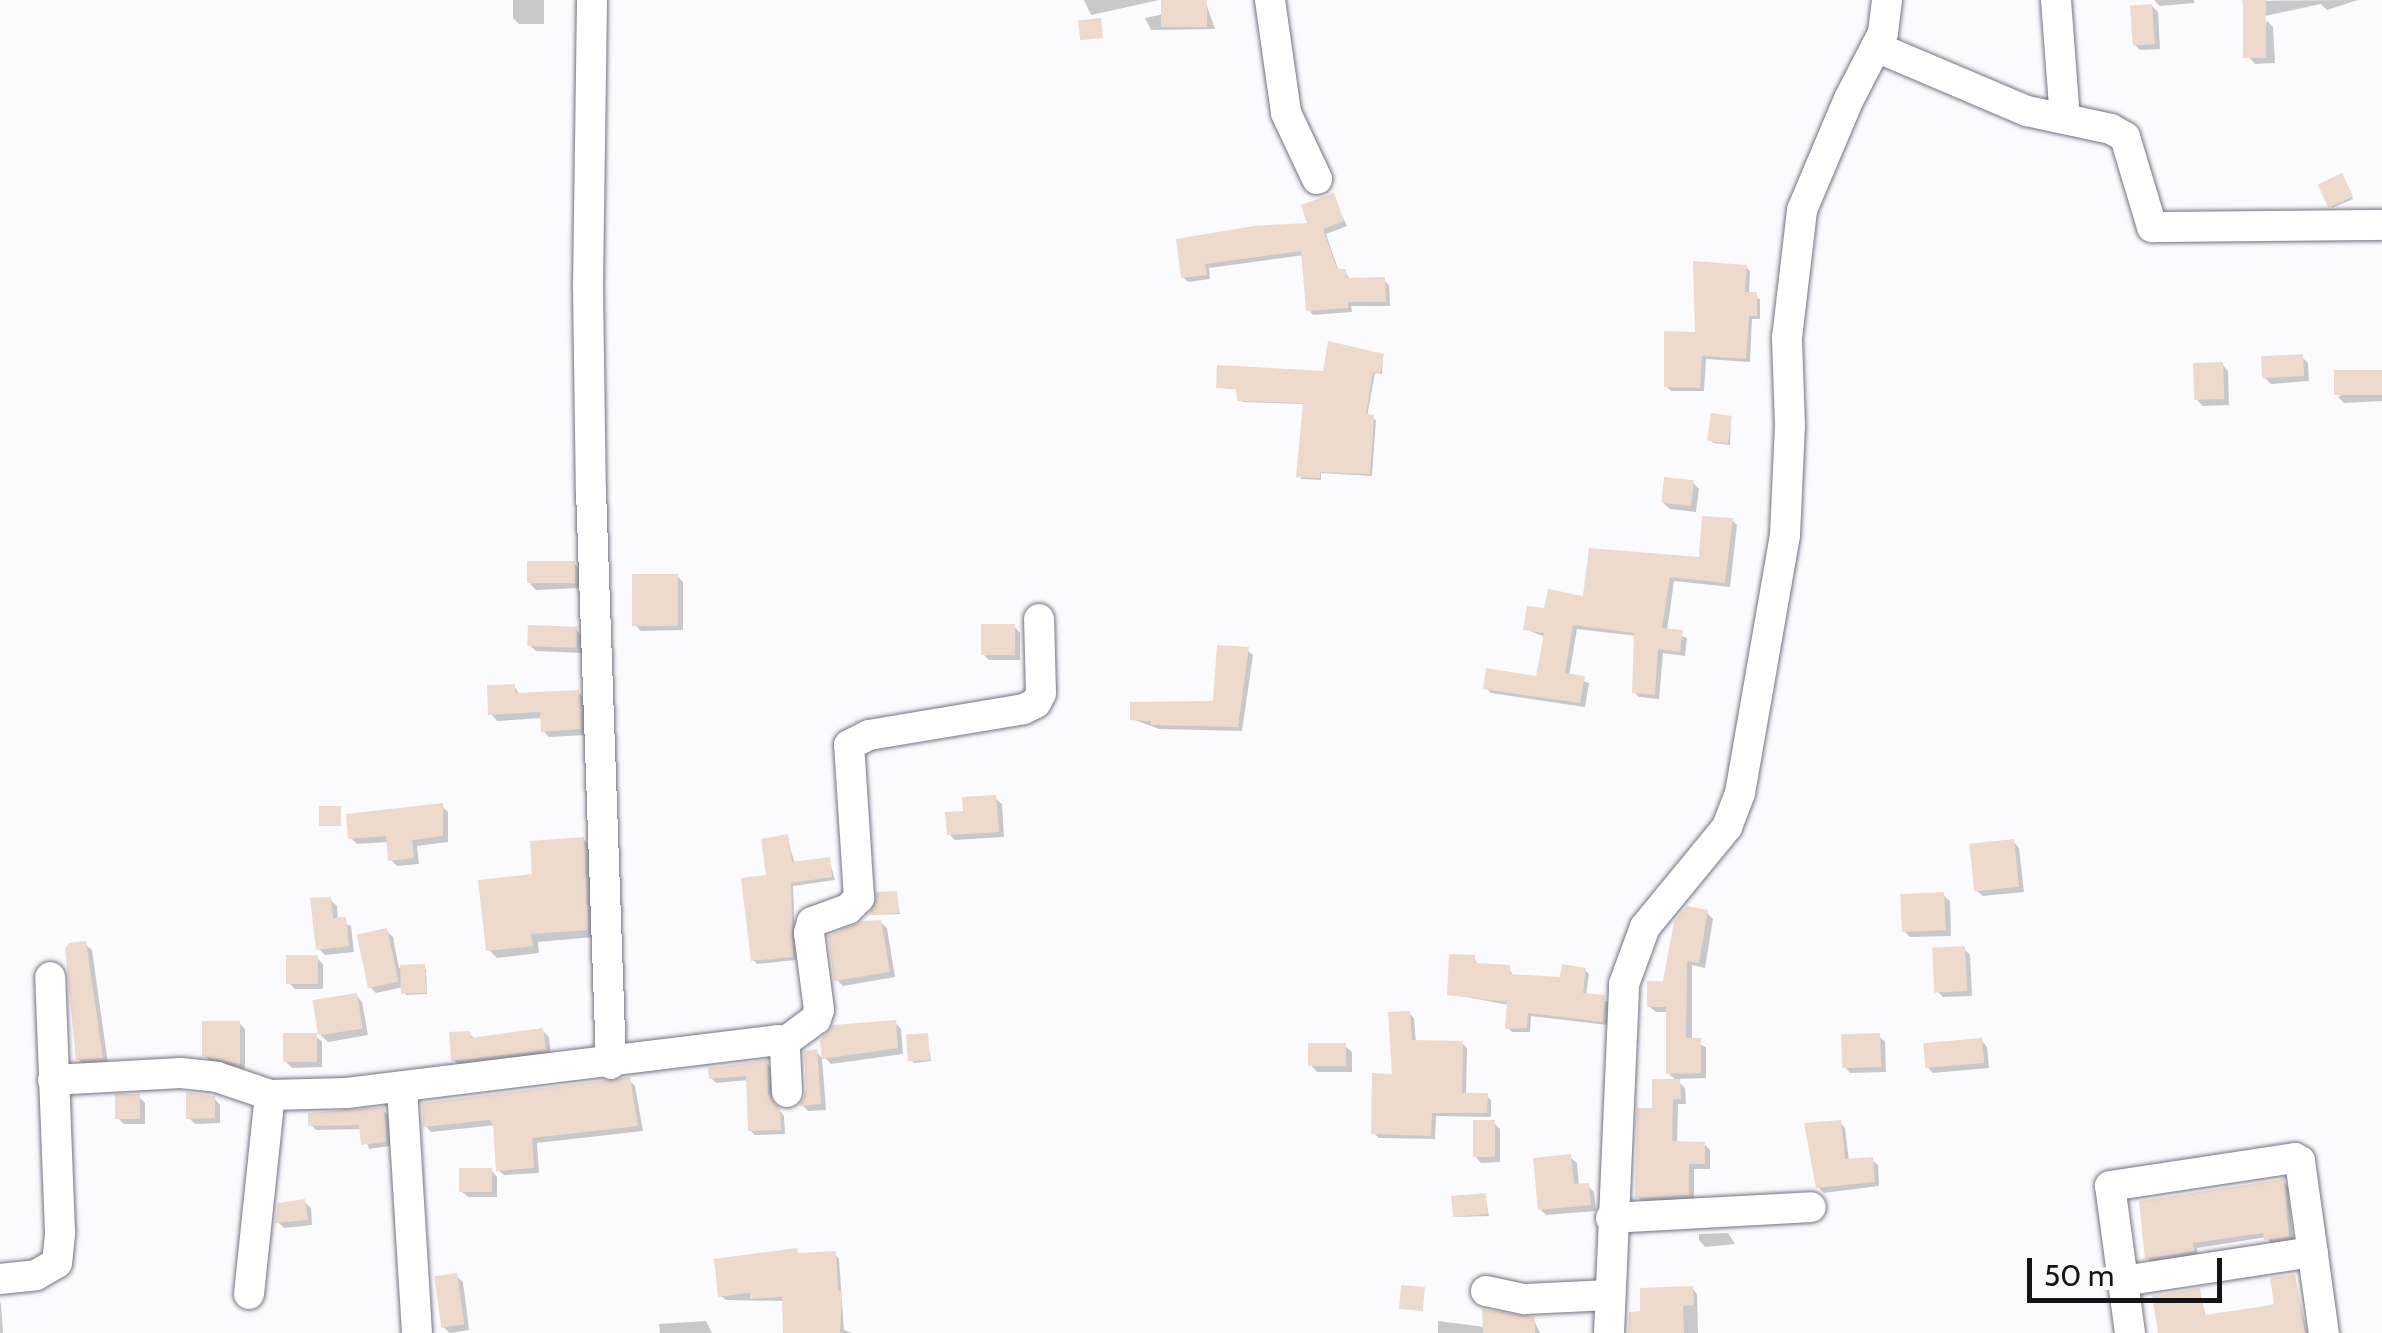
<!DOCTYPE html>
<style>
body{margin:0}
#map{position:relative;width:2382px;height:1333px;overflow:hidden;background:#fbfafe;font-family:Cabin,sans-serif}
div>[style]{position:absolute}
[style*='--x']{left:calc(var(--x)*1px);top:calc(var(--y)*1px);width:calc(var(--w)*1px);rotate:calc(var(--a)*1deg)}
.shadow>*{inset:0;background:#0003}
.building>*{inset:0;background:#eddacc;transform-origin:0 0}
.roads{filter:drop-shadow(0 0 2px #767184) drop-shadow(0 0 2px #767184)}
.minor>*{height:30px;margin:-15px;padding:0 15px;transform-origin:15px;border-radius:15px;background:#fff}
span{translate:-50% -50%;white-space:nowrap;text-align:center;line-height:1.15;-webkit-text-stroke:8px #fbfafe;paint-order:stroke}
.scale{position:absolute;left:2027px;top:1258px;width:195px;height:45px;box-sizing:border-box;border:5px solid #16141b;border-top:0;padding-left:12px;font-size:30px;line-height:35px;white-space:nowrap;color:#16141b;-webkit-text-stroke:8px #fbfafe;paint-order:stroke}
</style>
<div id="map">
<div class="shadow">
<i style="clip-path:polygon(513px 0,544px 0,544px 24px,519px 24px,513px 18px)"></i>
<i style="clip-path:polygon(1084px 0,1159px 0,1091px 15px)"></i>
<i style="clip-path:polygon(1164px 0,1207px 6px,1215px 29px,1151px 30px,1145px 18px,1164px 14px)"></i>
<i style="clip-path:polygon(2154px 0,2194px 0,2194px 3px,2160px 6px)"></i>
<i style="clip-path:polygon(2358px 0,2327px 10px,2321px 4px,2251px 19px,2242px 1px)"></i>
<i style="clip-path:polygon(2152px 6px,2158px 12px,2160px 49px,2140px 50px,2134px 44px)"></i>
<i style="clip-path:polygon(2267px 21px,2273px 27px,2275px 63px,2255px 64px,2249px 57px)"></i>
<i style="clip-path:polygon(2344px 178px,2353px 199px,2332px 208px,2330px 205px)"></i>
<i style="clip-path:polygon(1333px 196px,1347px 226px,1326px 234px,1339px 272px,1345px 271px,1350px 280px,1384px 280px,1389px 285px,1390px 306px,1351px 306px,1352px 312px,1313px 315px,1309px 310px,1304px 255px,1209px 268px,1210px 279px,1188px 282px,1183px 277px,1179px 241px,1311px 226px)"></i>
<i style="clip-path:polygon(1746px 267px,1750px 271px,1749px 295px,1760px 299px,1760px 319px,1752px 319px,1750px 362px,1706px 359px,1704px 391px,1671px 391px,1666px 386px,1697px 334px)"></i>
<i style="clip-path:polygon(1383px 356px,1382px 374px,1375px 373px,1367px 417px,1376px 420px,1372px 476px,1321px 473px,1321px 480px,1301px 479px,1306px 404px,1242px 402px,1239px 390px,1219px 387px,1325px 374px)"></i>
<i style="clip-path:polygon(2302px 357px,2308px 363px,2309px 381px,2271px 384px,2265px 378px)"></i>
<i style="clip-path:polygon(2222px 364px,2228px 371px,2229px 405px,2203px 406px,2197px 400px)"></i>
<i style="clip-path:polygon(2382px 373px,2382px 401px,2344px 403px,2338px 397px)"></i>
<i style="clip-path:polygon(1731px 418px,1730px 445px,1713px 443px,1711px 440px)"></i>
<i style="clip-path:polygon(1693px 483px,1699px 489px,1696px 512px,1670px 509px,1663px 503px)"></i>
<i style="clip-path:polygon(1732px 520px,1737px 525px,1730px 587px,1674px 581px,1667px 631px,1687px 638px,1685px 656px,1663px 653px,1659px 699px,1639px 697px,1634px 692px,1637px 636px,1577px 629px,1569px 676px,1589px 683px,1585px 707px,1491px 693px,1486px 688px,1538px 679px,1545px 637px,1525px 629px,1546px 611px,1701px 560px)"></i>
<i style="clip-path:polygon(574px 563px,580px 570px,581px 588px,536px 590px,530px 584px)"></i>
<i style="clip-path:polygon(677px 576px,683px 582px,683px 630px,641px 631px,635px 625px)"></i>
<i style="clip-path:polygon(1014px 626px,1020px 633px,1020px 660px,989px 660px,983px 654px)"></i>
<i style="clip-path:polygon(576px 629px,582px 636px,583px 653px,536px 651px,529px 645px)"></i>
<i style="clip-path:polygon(1247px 650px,1253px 655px,1242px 731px,1159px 729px,1132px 719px,1216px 703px)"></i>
<i style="clip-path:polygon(514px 686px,520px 695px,578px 692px,584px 698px,586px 735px,549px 737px,543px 731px,542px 718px,497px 721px,491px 714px)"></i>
<i style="clip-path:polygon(995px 798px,1002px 804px,1004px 837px,955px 840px,949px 834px,966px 813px)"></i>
<i style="clip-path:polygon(442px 806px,448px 812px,448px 842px,417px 846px,419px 864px,397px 866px,391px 860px,389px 842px,357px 844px,351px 838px)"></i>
<i style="clip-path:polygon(787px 837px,795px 864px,829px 859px,835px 880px,793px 886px,796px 960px,757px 964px,753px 960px,769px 877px)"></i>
<i style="clip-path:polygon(583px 839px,591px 847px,594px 937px,538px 942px,539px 953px,497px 958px,489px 950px,535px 877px)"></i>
<i style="clip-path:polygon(2013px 841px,2019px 848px,2024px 892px,1983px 896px,1976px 890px)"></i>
<i style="clip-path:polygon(896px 893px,900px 914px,872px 915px)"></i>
<i style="clip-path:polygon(1943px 895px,1950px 901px,1951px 936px,1910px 937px,1904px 931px)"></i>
<i style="clip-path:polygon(330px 900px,337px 906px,338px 920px,351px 926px,354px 952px,325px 955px,319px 949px)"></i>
<i style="clip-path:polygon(1707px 913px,1713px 919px,1705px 968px,1692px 965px,1692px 1041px,1706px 1047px,1706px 1078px,1676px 1079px,1685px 1088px,1686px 1104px,1678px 1104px,1677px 1144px,1704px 1144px,1710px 1150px,1710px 1169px,1694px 1169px,1694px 1200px,1644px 1203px,1638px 1197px,1654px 1111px,1678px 1082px,1668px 1073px,1669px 1012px,1656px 1012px,1649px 1006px)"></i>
<i style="clip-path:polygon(880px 922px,887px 928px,895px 977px,843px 986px,837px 980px)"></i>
<i style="clip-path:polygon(387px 931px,393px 937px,399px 968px,426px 969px,427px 994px,406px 995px,403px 987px,376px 993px,370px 987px)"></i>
<i style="clip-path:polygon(85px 944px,92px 950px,108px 1064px,84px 1065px,78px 1059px)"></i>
<i style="clip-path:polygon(1964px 949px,1970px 955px,1972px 996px,1943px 997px,1937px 991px)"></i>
<i style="clip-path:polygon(1474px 957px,1478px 966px,1509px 968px,1513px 976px,1562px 980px,1585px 970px,1589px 974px,1586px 996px,1608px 1002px,1607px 1025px,1531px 1016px,1530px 1032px,1512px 1032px,1508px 1028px,1509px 1005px,1450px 994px)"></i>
<i style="clip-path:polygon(317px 958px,323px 964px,323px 989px,295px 989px,289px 983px)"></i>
<i style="clip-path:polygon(356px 995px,362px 1002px,368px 1035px,328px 1042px,322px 1036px,322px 1040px,316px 1002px)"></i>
<i style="clip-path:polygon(1409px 1013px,1414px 1018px,1416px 1043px,1462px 1043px,1467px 1048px,1466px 1095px,1486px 1096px,1491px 1100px,1491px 1117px,1436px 1116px,1435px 1139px,1379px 1138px,1374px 1133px,1395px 1076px)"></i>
<i style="clip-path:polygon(895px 1022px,901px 1029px,903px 1054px,831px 1064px,825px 1058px)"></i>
<i style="clip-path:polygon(239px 1023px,245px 1029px,245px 1069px,211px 1062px,204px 1055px)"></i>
<i style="clip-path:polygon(543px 1031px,549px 1037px,551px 1055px,460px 1066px,453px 1060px,469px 1033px,476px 1040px)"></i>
<i style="clip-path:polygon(316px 1036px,322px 1042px,322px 1067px,292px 1068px,286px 1062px)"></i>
<i style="clip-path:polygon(927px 1036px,931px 1061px,914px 1063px,911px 1060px)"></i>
<i style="clip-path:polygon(1879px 1036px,1885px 1042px,1886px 1072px,1850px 1073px,1844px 1066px)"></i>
<i style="clip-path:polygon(1981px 1040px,1987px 1047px,1989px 1068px,1933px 1073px,1927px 1067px)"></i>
<i style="clip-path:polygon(1345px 1046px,1352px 1052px,1352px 1072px,1317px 1072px,1311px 1065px)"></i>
<i style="clip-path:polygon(816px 1051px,822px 1058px,826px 1110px,808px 1111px,802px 1105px)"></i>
<i style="clip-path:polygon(766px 1063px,771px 1068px,772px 1101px,784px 1116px,785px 1134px,755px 1135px,750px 1130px,749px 1080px,716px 1083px,711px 1078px)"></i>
<i style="clip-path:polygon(629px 1080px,635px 1086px,643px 1131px,537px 1143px,539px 1173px,504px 1175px,498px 1170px,496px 1125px,431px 1132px,426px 1126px)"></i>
<i style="clip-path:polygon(139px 1097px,145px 1103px,145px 1124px,124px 1124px,117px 1117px)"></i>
<i style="clip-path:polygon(214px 1098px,220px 1105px,220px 1123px,195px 1124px,189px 1118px)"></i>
<i style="clip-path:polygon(383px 1110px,388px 1115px,390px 1146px,369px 1149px,362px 1129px,316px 1130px,311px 1125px)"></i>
<i style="clip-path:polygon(1840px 1122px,1845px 1128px,1849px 1161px,1872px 1160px,1878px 1165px,1879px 1186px,1824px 1193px,1818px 1187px)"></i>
<i style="clip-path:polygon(1494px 1123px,1500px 1129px,1500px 1162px,1481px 1163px,1475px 1156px)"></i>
<i style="clip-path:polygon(1570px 1157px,1577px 1163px,1579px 1186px,1588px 1186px,1594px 1192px,1596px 1211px,1546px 1215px,1540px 1209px)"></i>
<i style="clip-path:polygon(491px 1170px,497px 1177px,497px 1197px,468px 1197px,461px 1191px)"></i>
<i style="clip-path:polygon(2283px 1181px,2288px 1187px,2293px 1242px,2272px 1245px,2267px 1237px,2197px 1248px,2198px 1256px,2153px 1263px,2147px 1258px)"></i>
<i style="clip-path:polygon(1485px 1196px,1489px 1216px,1456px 1217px)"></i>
<i style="clip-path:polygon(304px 1202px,311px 1208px,312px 1225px,284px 1228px,278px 1222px)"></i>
<i style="clip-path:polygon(1728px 1233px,1735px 1244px,1705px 1247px,1699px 1240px,1699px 1234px)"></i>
<i style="clip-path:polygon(796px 1251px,801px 1255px,835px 1254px,839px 1259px,844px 1330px,852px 1333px,785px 1333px,784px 1301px,726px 1300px,721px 1296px)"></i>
<i style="clip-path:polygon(456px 1276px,463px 1282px,469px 1330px,450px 1333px,443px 1327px)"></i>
<i style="clip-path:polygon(2294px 1276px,2307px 1333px,2160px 1333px,2199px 1291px,2206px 1317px,2277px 1306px)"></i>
<i style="clip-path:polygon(1692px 1288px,1697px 1294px,1698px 1333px,1631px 1333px,1643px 1314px)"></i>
<i style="clip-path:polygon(0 1302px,1px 1304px,3px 1333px,0 1333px)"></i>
<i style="clip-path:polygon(1534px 1320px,1540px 1333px,1438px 1333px,1438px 1321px,1485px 1327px)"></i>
<i style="clip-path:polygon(706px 1321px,712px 1333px,660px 1333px,659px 1324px)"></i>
</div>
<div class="building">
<i style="left:1161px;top:0;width:46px;height:27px"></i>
<i style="left:2243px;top:0;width:23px;height:58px"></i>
<i style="left:2152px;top:4px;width:40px;height:22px;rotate:86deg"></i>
<i style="left:1101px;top:18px;width:20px;height:23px;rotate:84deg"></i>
<i style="left:2342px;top:173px;width:26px;height:27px;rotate:65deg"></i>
<i style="clip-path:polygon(1334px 193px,1344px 221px,1323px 229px,1337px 269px,1346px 269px,1346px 278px,1385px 277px,1386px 302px,1348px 302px,1348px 308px,1306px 311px,1301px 251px,1205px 264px,1207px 275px,1181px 278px,1176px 239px,1254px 226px,1307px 223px,1301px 205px)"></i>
<i style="clip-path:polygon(1693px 261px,1747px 265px,1745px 292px,1757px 292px,1757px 316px,1749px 316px,1746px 359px,1702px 356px,1700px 388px,1664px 387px,1664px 331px,1695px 332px)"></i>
<i style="clip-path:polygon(1328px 341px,1384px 354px,1380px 373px,1373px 372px,1366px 414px,1374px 415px,1370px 474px,1320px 472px,1320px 478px,1296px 477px,1303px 403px,1237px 401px,1236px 389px,1216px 388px,1217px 365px,1323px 371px)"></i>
<i style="left:2303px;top:354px;width:22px;height:42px;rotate:87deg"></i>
<i style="left:2223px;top:362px;width:37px;height:30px;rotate:88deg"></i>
<i style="left:2382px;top:370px;width:25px;height:48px;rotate:90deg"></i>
<i style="left:1711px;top:413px;width:21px;height:28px;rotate:8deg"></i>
<i style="left:1664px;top:477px;width:30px;height:26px;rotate:6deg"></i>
<i style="clip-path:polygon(1702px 516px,1733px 518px,1725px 583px,1670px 577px,1662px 628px,1683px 630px,1680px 652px,1658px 649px,1655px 695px,1632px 693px,1634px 633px,1573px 625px,1565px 673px,1585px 676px,1580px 703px,1483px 689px,1486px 668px,1536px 676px,1544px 633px,1523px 630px,1527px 606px,1544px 608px,1548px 589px,1583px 596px,1589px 548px,1699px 557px)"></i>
<i style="left:575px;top:561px;width:22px;height:48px;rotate:90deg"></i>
<i style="left:632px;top:574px;width:46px;height:52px"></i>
<i style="left:981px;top:624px;width:34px;height:31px"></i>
<i style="left:528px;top:625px;width:49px;height:21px;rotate:2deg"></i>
<i style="clip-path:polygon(1217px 645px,1249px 647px,1238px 727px,1151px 725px,1151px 721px,1130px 720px,1130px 702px,1213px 701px)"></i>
<i style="clip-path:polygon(515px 684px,515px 693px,579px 690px,581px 729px,541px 732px,540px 712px,488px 715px,487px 685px)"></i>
<i style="clip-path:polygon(996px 795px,999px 832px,947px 835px,945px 812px,963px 811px,962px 797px)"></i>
<i style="clip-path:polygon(443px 803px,443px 836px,412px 840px,414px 858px,388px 861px,386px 836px,348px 839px,346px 814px)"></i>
<i style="left:319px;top:806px;width:22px;height:20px"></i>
<i style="clip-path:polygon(788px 834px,792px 862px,830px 857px,832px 877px,791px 883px,793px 957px,751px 961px,741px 878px,766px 875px,761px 839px)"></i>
<i style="clip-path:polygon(584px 837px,588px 930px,531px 934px,533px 946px,486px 951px,478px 880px,532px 874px,530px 841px)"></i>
<i style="left:2014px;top:839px;width:48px;height:45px;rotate:84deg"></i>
<i style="clip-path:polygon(897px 891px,899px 913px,869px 915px,877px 892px)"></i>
<i style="left:1944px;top:892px;width:38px;height:44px;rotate:87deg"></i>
<i style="clip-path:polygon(331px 897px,333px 918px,346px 917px,349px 946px,316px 950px,310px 898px)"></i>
<i style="clip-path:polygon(1687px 906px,1708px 910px,1699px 963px,1687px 961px,1686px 1038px,1701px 1038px,1701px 1073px,1666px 1074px,1666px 1007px,1647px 1007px,1647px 981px,1663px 981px,1674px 922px)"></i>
<i style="clip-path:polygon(881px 920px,890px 972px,834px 981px,828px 936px,862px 921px)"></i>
<i style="left:387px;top:928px;width:55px;height:31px;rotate:78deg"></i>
<i style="clip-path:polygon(86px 941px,103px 1058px,76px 1060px,65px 949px,69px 943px)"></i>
<i style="left:1965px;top:946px;width:45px;height:33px;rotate:87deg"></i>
<i style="clip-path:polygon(1449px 954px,1475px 955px,1475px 963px,1510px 965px,1510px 974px,1560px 977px,1562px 964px,1586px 968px,1583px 993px,1605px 995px,1603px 1022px,1528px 1013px,1527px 1028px,1505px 1029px,1507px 1002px,1447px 995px)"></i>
<i style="left:318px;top:955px;width:29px;height:32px;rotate:90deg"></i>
<i style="left:425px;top:964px;width:29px;height:25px;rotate:88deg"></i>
<i style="left:357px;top:993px;width:36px;height:45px;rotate:81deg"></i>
<i style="clip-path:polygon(1410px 1011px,1412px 1040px,1463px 1041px,1462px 1093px,1488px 1093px,1487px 1113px,1432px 1113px,1431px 1136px,1371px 1134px,1372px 1073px,1392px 1074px,1388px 1012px)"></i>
<i style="clip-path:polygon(896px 1020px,898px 1048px,822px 1059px,820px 1040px,834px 1025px)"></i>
<i style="clip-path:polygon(202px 1021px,240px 1021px,240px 1064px,202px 1056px)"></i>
<i style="clip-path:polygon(543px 1028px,546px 1050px,451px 1061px,449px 1032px,470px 1031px,471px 1038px)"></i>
<i style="left:317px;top:1033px;width:29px;height:34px;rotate:90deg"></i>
<i style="left:928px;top:1033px;width:27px;height:22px;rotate:86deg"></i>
<i style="left:1880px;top:1033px;width:34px;height:39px;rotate:88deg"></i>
<i style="left:1982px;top:1038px;width:25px;height:59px;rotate:85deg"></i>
<i style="left:1308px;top:1043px;width:38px;height:23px"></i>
<i style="clip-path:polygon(817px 1049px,821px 1104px,799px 1106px,806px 1092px,804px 1051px)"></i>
<i style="clip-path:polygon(767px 1060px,768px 1094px,780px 1109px,781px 1130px,748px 1131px,746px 1076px,709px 1079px,708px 1068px)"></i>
<i style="clip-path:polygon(630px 1077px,638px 1126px,532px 1138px,534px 1168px,496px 1171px,493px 1124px,489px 1120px,423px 1127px,422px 1103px)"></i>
<i style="clip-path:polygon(1652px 1079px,1680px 1079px,1681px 1099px,1673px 1099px,1672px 1141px,1705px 1142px,1705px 1164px,1689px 1164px,1689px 1195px,1635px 1198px,1637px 1108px,1652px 1108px)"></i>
<i style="clip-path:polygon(186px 1092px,215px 1096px,215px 1118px,186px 1119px)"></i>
<i style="left:140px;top:1094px;width:25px;height:25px;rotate:90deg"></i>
<i style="clip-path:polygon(384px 1107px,386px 1142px,361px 1145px,359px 1125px,308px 1126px,308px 1113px)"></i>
<i style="left:1473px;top:1120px;width:22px;height:37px"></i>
<i style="clip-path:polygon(1841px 1120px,1845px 1159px,1873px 1157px,1875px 1182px,1816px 1188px,1804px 1123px)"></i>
<i style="clip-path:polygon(1571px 1154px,1574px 1184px,1589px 1183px,1591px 1205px,1538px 1210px,1533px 1158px)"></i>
<i style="left:492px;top:1168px;width:24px;height:33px;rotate:90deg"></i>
<i style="clip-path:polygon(2284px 1179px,2289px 1237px,2264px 1240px,2263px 1233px,2193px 1243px,2194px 1251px,2145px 1259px,2139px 1201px)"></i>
<i style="left:1486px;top:1193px;width:21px;height:35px;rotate:85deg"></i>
<i style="clip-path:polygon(305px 1199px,308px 1220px,275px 1223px,278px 1203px)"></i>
<i style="clip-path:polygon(797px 1248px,798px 1253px,836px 1251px,838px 1291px,842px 1291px,840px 1333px,783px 1333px,782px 1297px,750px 1299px,750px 1293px,718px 1297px,714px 1259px)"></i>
<i style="left:457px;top:1273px;width:52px;height:23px;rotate:82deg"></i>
<i style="clip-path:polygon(2295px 1274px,2305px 1333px,2158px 1333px,2152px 1296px,2200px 1288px,2204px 1315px,2259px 1307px,2274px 1304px,2270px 1278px)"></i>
<i style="left:1401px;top:1285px;width:24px;height:24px;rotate:5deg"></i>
<i style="clip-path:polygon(1693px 1286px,1694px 1305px,1683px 1306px,1684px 1333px,1628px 1333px,1629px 1312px,1640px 1311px,1640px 1288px)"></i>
<i style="clip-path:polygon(1482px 1309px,1535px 1317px,1535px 1333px,1483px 1333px)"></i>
</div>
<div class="roads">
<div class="minor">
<i style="--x:592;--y:0;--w:287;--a:90.8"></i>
<i style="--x:588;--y:287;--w:203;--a:89.2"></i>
<i style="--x:591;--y:490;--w:574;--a:88"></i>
<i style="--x:1270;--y:0;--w:114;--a:81.9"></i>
<i style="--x:1286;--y:113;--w:73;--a:64.8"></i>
<i style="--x:2056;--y:0;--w:119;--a:85.7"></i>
<i style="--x:1876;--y:47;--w:164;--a:23"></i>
<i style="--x:2027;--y:111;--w:86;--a:12.1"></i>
<i style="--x:2111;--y:129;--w:16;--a:30"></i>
<i style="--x:2125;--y:137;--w:94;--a:73.3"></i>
<i style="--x:2152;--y:227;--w:230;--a:-0.5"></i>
<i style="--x:782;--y:1044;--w:42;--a:-36.3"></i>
<i style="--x:816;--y:1019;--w:9;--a:-72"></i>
<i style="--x:819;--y:1010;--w:78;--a:-97.4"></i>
<i style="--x:809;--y:933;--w:11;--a:-75"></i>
<i style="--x:812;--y:922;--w:38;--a:-20"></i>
<i style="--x:848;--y:909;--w:16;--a:-45"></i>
<i style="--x:859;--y:898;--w:153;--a:-93.7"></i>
<i style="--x:849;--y:745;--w:22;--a:-27"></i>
<i style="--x:869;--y:735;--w:157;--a:-9.5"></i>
<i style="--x:1024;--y:709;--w:13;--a:-27"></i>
<i style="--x:1036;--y:703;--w:11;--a:-63"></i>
<i style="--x:1041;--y:693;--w:74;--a:-91.5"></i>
<i style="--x:53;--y:1080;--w:128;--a:-3.1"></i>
<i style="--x:181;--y:1073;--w:36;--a:6"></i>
<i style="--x:217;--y:1077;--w:56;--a:18.8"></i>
<i style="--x:270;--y:1095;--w:77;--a:-1.5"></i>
<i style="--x:347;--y:1093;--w:434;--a:-7"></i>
<i style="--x:778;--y:1040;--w:11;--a:52"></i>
<i style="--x:785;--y:1049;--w:43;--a:87.3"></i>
<i style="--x:402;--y:1088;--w:245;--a:86.5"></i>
<i style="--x:1611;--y:1218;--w:200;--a:-3.1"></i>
<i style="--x:0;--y:1279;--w:36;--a:-6"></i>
<i style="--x:36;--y:1275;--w:24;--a:-30"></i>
<i style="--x:57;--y:1263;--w:31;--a:-84"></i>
<i style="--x:60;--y:1232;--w:255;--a:-92.2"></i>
<i style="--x:2123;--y:1281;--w:192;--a:-8.7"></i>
<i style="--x:1486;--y:1291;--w:40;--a:12"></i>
<i style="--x:1525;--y:1299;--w:85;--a:-2.7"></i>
<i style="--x:249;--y:1294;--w:200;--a:-84"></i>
<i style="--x:1609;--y:1333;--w:349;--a:-87.5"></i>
<i style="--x:1624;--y:984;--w:61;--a:-69.8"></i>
<i style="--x:1645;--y:927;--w:129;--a:-50.6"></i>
<i style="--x:1727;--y:827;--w:36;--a:-69"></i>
<i style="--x:1740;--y:793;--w:262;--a:-80.1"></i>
<i style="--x:1785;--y:535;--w:109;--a:-87.4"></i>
<i style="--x:1790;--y:426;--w:88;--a:-92"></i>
<i style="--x:1787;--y:338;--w:129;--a:-83.3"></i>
<i style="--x:1802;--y:210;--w:121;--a:-67.1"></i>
<i style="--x:1849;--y:99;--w:74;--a:-62.7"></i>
<i style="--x:1883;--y:33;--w:33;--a:-83"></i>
<i style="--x:2130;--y:1333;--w:148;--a:-97.7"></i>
<i style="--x:2110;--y:1186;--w:187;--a:-8.6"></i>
<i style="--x:2295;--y:1158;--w:6;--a:31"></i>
<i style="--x:2300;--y:1161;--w:174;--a:82.1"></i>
</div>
</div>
<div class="scale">50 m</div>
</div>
